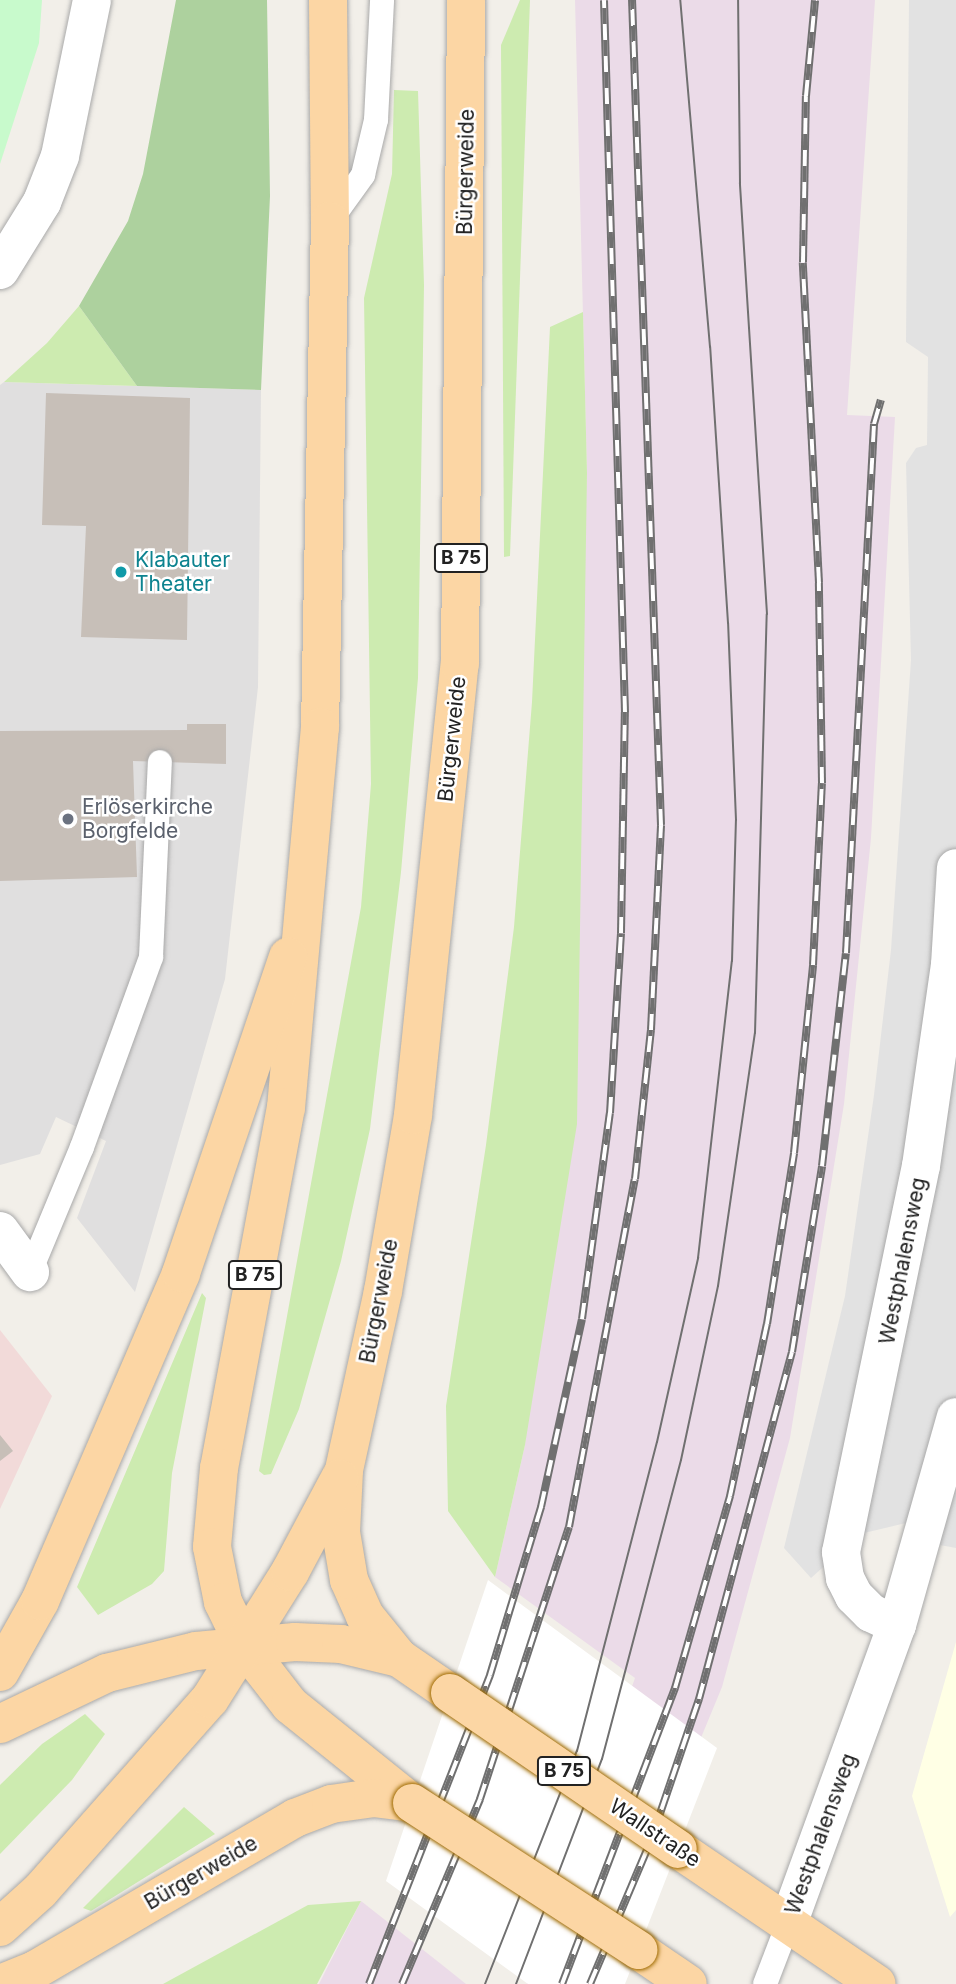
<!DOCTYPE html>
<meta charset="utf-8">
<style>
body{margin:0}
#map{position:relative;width:956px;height:1984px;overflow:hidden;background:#f2efe9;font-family:Inter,sans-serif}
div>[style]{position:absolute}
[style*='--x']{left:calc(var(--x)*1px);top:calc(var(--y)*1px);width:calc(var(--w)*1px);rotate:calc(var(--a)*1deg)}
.residential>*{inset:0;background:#e0dfdf}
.commercial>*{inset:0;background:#f2dad9}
.industrial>*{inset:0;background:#ebdbe8}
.education>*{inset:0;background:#ffffe5}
.grass>*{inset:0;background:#cdebb0}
.forest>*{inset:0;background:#add19e}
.park>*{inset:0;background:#c8facc}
.parking>*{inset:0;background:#e2e2e2}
.pier>*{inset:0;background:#fff}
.building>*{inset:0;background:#c7bfb8}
.roads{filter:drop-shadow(0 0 2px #a9a9a9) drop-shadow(0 0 2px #a9a9a9)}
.service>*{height:24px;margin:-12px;padding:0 12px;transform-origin:12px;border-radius:12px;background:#fff}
.minor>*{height:38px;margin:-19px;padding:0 19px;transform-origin:19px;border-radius:19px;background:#fff}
.primary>*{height:38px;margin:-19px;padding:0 19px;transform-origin:19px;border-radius:19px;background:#fcd6a4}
.tram>*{height:2px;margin:-1px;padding:0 1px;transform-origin:1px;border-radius:1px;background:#707070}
.rail>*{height:8px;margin-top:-4px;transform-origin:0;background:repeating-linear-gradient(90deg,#fff 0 16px,#707070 0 32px);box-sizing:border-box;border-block:2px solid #707070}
.bridges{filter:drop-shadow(0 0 2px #a06b00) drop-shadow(0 0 2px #a06b00)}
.primary-bridge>*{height:38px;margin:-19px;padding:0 19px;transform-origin:19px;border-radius:19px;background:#fcd6a4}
.dots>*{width:19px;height:19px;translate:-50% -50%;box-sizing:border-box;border:4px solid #fff;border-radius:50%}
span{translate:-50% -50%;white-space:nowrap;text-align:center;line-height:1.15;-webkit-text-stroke:5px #fff;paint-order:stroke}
.shield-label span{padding:2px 5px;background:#fff;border:2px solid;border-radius:5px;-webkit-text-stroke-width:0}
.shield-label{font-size:19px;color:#222;font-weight:700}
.street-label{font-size:21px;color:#222}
.culture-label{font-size:21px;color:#0d838f}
.left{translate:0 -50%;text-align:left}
.worship-label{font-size:21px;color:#5b616d}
</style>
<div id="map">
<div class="residential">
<i style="clip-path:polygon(4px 382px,261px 390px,258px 687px,225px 979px,135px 1292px,77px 1218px,106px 1141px,56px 1117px,40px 1154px,0 1165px,0 385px)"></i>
</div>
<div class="commercial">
<i style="clip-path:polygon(0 1330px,52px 1396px,0 1509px)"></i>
</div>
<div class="industrial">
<i style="clip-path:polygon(575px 0,875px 0,847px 415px,895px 417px,871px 838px,844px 1104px,790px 1438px,722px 1687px,599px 1984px,527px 1984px,635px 1678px,495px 1577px,525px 1445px,587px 473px)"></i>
<i style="clip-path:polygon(361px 1901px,441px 1964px,466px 1984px,319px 1984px)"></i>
</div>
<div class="education">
<i style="clip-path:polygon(956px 1642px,956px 1910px,950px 1917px,912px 1796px)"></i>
</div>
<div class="grass">
<i style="clip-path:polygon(520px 0,530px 0,510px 556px,504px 557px,501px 45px)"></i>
<i style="clip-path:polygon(394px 90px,418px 91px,424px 285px,418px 678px,401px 872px,370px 1129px,341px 1261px,299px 1409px,271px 1474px,264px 1475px,259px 1471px,361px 907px,371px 784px,364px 298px,392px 174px)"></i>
<i style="clip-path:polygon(79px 306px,137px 386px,4px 382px,47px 343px)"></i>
<i style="clip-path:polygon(583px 312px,587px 473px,577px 1124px,525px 1445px,495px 1577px,448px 1511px,446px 1406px,486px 1145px,514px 927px,532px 702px,550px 327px)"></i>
<i style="clip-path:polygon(202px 1293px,206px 1298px,172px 1473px,164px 1571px,152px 1584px,98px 1615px,77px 1587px)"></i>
<i style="clip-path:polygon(85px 1714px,105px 1734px,72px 1780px,0 1854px,0 1785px,42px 1744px)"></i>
<i style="clip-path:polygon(184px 1807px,215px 1834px,91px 1911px,83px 1908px)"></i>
<i style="clip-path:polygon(361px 1901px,317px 1984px,163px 1984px,308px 1905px)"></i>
</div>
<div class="forest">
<i style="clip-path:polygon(176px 0,267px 0,270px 196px,261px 390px,137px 386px,79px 306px,128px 221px,143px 174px)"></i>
</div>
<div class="park">
<i style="clip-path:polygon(0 0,42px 0,39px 43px,0 164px)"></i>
</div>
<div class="parking">
<i style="clip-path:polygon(909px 0,956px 0,956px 1548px,908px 1539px,910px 1522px,860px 1534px,811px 1578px,784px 1548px,845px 1296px,874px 1095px,891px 950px,911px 660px,906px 463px,916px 448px,927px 445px,928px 357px,906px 342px)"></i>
</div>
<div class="pier">
<i style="clip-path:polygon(488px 1580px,717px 1748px,625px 1984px,528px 1984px,386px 1881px)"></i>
</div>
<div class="building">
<i style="clip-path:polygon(46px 393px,190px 398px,187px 640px,81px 637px,86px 526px,42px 525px)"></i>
<i style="clip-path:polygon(187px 724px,226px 724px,226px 764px,133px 761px,137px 877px,0 881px,0 731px,187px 730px)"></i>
<i style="clip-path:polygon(0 1435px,13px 1451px,0 1461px)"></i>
</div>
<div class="roads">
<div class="service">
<i style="--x:330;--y:221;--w:57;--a:-54.3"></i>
<i style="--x:363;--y:175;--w:57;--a:-76.7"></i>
<i style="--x:376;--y:120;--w:120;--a:-87.1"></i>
<i style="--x:30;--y:1272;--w:135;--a:-67.4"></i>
<i style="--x:82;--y:1147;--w:202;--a:-70"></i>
<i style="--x:151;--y:957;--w:195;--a:-87.4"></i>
<i style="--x:765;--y:1984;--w:64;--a:-69"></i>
</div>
<div class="minor">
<i style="--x:0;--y:270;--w:80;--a:-58.3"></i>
<i style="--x:42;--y:202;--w:49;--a:-68.6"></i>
<i style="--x:60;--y:156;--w:159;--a:-78.4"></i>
<i style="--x:0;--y:1231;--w:51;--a:53.8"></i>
<i style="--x:897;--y:1625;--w:29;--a:-155"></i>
<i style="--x:871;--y:1613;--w:24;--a:-135"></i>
<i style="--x:854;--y:1596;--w:20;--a:-117"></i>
<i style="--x:845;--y:1578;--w:26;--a:-99"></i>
<i style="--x:841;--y:1552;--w:394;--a:-78.3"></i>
<i style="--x:921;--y:1166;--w:203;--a:-81.8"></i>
<i style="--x:950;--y:965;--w:97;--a:-86.5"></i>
<i style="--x:788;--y:1924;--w:318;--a:-70"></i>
<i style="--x:897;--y:1625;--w:216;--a:-74.2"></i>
</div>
<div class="primary">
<i style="--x:328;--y:0;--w:221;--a:89.5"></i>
<i style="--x:330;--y:221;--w:506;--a:91.13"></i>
<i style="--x:320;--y:727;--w:382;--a:95.1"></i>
<i style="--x:286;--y:1107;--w:367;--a:100.5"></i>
<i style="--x:219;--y:1468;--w:79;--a:95.1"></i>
<i style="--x:212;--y:1547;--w:56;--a:78.7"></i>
<i style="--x:223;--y:1602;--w:50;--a:63.9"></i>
<i style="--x:245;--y:1647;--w:73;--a:52.2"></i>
<i style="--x:290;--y:1705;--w:156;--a:38.8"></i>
<i style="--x:0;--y:1672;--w:81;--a:-60.6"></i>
<i style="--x:40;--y:1601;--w:357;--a:-66.7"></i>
<i style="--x:181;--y:1273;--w:334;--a:-71.3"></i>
<i style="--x:450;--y:1693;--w:62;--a:-145.5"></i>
<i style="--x:399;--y:1658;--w:54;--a:-129"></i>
<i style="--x:365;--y:1616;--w:39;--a:-114"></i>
<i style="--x:349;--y:1580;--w:49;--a:-99.5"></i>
<i style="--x:341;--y:1532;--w:62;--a:-87.2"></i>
<i style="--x:344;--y:1470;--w:183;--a:-77.7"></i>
<i style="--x:383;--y:1291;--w:179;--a:-80.3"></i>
<i style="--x:413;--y:1115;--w:453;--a:-84.1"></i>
<i style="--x:460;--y:664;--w:664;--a:-89.48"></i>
<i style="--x:0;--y:1724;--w:119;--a:-25.5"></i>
<i style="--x:107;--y:1673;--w:92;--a:-13.9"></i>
<i style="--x:196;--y:1651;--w:99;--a:-5.2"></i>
<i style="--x:295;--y:1642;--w:46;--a:2.5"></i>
<i style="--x:341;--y:1644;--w:60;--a:13.6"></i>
<i style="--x:678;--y:1849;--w:240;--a:34.2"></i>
<i style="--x:0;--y:1927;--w:54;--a:-42"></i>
<i style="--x:40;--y:1891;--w:256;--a:-48.5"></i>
<i style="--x:210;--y:1699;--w:150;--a:-57.8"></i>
<i style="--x:290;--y:1572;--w:106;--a:-62"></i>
<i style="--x:638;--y:1950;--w:60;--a:34.2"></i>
<i style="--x:0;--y:1984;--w:38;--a:-22"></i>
<i style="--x:35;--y:1970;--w:301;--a:-30.3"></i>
<i style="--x:295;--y:1818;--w:39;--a:-21"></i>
<i style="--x:331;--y:1804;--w:42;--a:-8.1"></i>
<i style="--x:373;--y:1798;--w:39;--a:7"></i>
</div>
</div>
<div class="tram">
<i style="--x:485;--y:1984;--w:251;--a:-68.5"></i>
<i style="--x:577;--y:1751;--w:319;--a:-75.5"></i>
<i style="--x:657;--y:1442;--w:189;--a:-77.4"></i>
<i style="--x:698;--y:1258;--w:299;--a:-83.5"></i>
<i style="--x:732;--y:961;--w:141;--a:-88.4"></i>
<i style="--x:736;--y:820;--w:197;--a:-92.3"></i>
<i style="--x:728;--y:623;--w:277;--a:-93.7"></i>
<i style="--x:710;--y:347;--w:348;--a:-94.9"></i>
<i style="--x:516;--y:1984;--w:241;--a:-69.1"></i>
<i style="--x:602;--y:1759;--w:309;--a:-75.2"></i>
<i style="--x:681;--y:1460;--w:178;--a:-78"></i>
<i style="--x:718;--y:1286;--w:256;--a:-81.7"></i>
<i style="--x:755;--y:1033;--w:419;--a:-88.4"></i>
<i style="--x:767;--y:614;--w:432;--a:-93.6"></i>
<i style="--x:740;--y:183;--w:183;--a:-90.6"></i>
</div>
<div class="rail">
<i style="--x:369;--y:1984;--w:332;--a:-68.6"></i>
<i style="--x:490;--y:1675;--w:176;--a:-73.1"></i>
<i style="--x:541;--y:1507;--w:192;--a:-77.7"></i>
<i style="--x:582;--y:1319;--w:208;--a:-82.3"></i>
<i style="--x:610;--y:1113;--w:180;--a:-86.5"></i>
<i style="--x:621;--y:933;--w:221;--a:-89"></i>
<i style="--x:625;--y:712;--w:712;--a:-91.69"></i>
<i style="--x:402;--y:1984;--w:201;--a:-67.1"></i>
<i style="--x:480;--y:1799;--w:286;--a:-71.9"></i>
<i style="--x:569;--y:1527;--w:354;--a:-79.3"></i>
<i style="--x:635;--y:1179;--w:150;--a:-83.9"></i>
<i style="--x:651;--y:1030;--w:205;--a:-87.2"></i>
<i style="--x:661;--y:825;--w:826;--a:-92.01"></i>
<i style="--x:562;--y:1984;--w:317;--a:-69.1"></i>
<i style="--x:675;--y:1688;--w:200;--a:-74"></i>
<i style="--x:730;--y:1496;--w:176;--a:-77.9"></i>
<i style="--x:767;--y:1324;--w:173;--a:-81"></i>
<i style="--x:794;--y:1153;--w:189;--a:-84.2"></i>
<i style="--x:813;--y:965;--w:182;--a:-87.2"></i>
<i style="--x:822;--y:783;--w:200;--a:-90.9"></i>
<i style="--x:819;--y:583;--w:321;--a:-92.9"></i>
<i style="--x:803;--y:262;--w:166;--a:-89"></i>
<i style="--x:806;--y:96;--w:96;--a:-84.6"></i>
<i style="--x:590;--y:1984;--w:156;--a:-67"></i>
<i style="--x:651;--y:1840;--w:149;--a:-71.2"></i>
<i style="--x:699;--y:1699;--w:359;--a:-75"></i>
<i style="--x:792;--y:1352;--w:188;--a:-80.8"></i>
<i style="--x:822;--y:1166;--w:214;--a:-83.6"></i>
<i style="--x:846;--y:953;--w:530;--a:-86.97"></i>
<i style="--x:874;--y:424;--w:25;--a:-74"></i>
</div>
<div class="bridges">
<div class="primary-bridge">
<i style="--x:450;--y:1693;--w:276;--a:34.4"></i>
<i style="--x:412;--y:1803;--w:270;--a:33"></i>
</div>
</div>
<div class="dots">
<i style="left:121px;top:572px;background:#0f9aa8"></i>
<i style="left:68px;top:819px;background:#6b7280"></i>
</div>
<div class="shield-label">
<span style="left:461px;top:558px">B 75</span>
<span style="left:255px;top:1275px">B 75</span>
<span style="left:564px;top:1771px">B 75</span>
</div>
<div class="street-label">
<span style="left:466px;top:172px;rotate:-89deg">Bürgerweide</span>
<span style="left:452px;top:739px;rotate:-84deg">Bürgerweide</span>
<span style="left:903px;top:1261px;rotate:-79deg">Westphalensweg</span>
<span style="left:379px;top:1301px;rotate:-79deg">Bürgerweide</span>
<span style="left:655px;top:1833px;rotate:34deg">Wallstraße</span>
<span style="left:821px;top:1834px;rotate:-70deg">Westphalensweg</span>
<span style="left:201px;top:1873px;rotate:-30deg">Bürgerweide</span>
</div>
<div class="culture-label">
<span class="left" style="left:135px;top:572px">Klabauter<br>Theater</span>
</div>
<div class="worship-label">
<span class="left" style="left:82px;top:819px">Erlöserkirche<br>Borgfelde</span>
</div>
</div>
